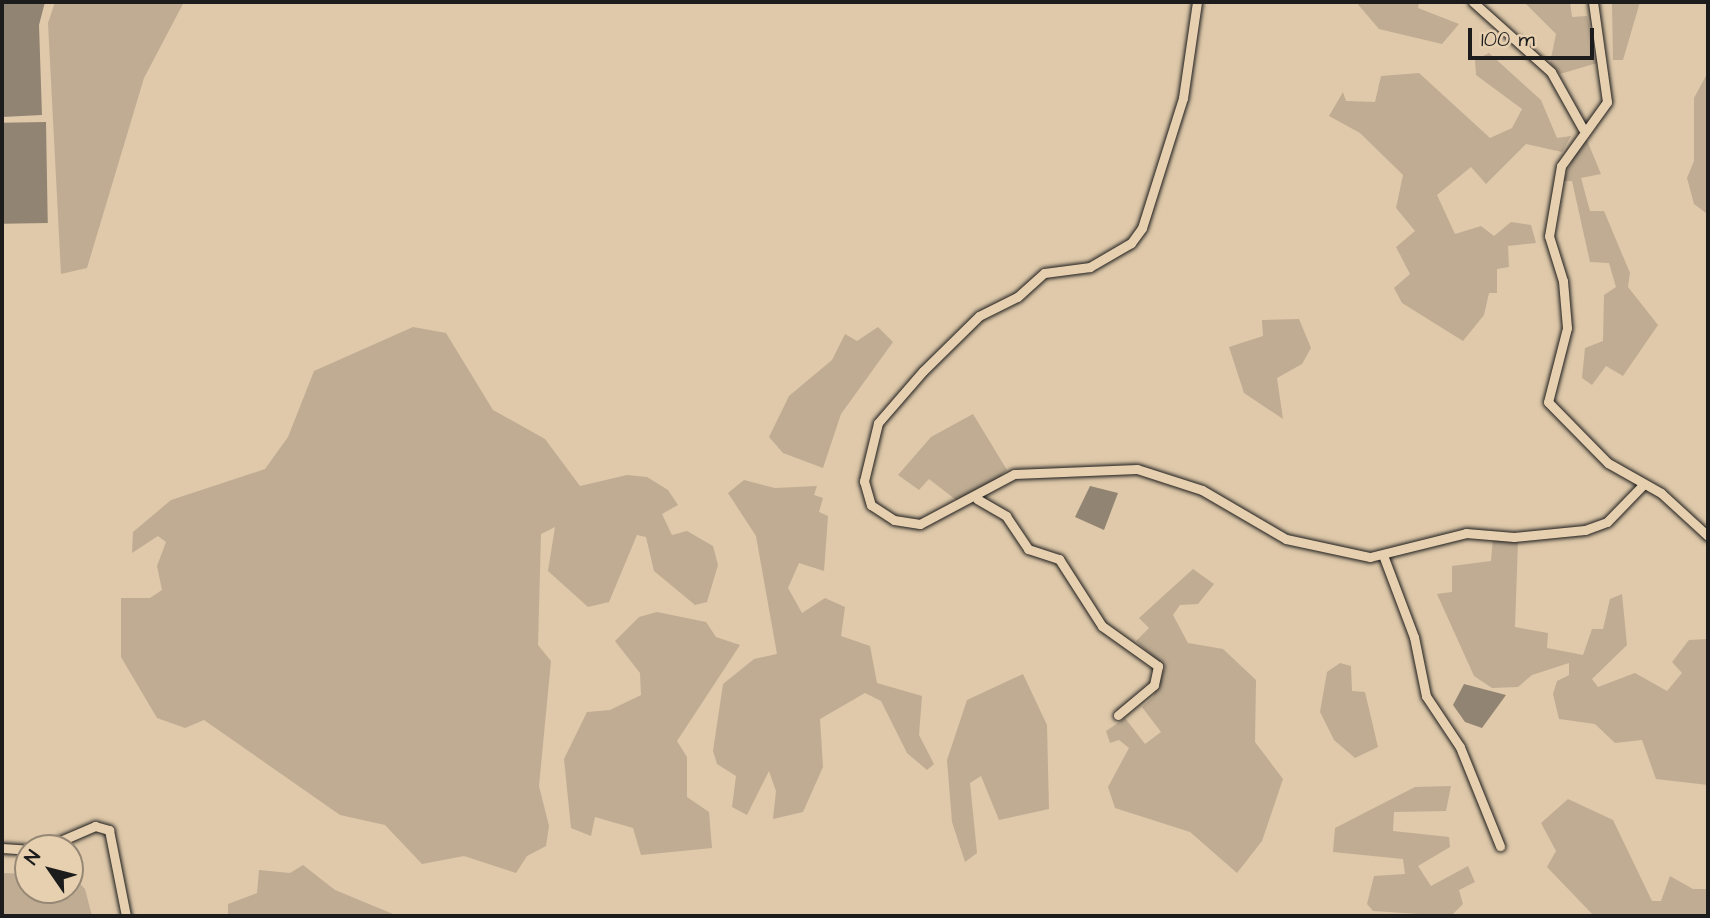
<!DOCTYPE html>
<style>
body{margin:0}
#map{position:relative;width:1710px;height:918px;overflow:hidden;background:#dfc9aa;font-family:"Architects Daughter",sans-serif}
div>[style]{position:absolute}
[style*='--x']{left:calc(var(--x)*1px);top:calc(var(--y)*1px);width:calc(var(--w)*1px);rotate:calc(var(--a)*1deg)}
.green>*{inset:0;background:#bfac93}
.water>*{inset:0;background:#928472;transform-origin:0 0}
.roads{filter:drop-shadow(0 0 2px #1c1c1c) drop-shadow(0 0 2px #1c1c1c)}
.minor>*{height:9px;margin:-4.5px;padding:0 4.5px;transform-origin:4.5px;border-radius:4.5px;background:#e7d0b0}
span{translate:-50% -50%;white-space:nowrap;text-align:center;line-height:1.15;-webkit-text-stroke:6px #e7d0b0;paint-order:stroke}
.frame{position:absolute;inset:0;border:4px solid #1c1c1c;pointer-events:none}
.north{position:absolute;left:14px;top:834px;width:70px;height:70px;box-sizing:border-box;background:#e7d0b0;border:2px solid #968875;border-radius:50%;rotate:305deg;font-size:19px;font-weight:700;line-height:28px;text-align:center;color:#1c1c1c}
.north::after{content:'';display:block;margin:auto;width:24px;height:32px;background:#1c1c1c;clip-path:polygon(50% 0,100% 100%,50% 72%,0 100%)}
.scale{position:absolute;left:1468px;top:28px;width:126px;height:32px;box-sizing:border-box;border:4px solid #1c1c1c;border-top:0;padding-left:9px;font-size:21px;line-height:24px;white-space:nowrap;color:#1c1c1c;-webkit-text-stroke:5px #e7d0b0;paint-order:stroke}
</style>
<div id="map">
<div class="green">
<i style="clip-path:polygon(55px 2px,184px 2px,144px 78px,87px 268px,61px 274px,48px 23px)"></i>
<i style="clip-path:polygon(1356px 2px,1419px 2px,1418px 8px,1459px 24px,1442px 44px,1379px 29px)"></i>
<i style="clip-path:polygon(1524px 2px,1570px 2px,1572px 17px,1587px 16px,1597px 63px,1560px 74px,1550px 63px,1556px 34px)"></i>
<i style="clip-path:polygon(1612px 2px,1640px 2px,1623px 60px,1613px 60px)"></i>
<i style="clip-path:polygon(1489px 53px,1541px 100px,1557px 138px,1571px 136px,1562px 152px,1526px 144px,1486px 184px,1471px 167px,1437px 195px,1455px 234px,1481px 226px,1494px 236px,1511px 222px,1531px 225px,1536px 243px,1508px 246px,1509px 267px,1497px 269px,1497px 293px,1489px 293px,1484px 315px,1463px 341px,1402px 303px,1394px 288px,1410px 274px,1396px 247px,1415px 231px,1396px 208px,1403px 175px,1360px 133px,1329px 116px,1343px 92px,1346px 101px,1375px 102px,1381px 76px,1419px 73px,1490px 138px,1512px 128px,1522px 109px,1476px 75px,1475px 60px)"></i>
<i style="clip-path:polygon(1708px 72px,1708px 210px,1706px 213px,1694px 204px,1687px 178px,1694px 161px,1694px 98px)"></i>
<i style="clip-path:polygon(1584px 133px,1601px 174px,1581px 178px,1590px 211px,1604px 211px,1630px 273px,1628px 287px,1658px 325px,1623px 376px,1606px 366px,1592px 385px,1582px 378px,1585px 348px,1603px 341px,1604px 295px,1616px 287px,1609px 263px,1590px 262px,1572px 181px,1563px 181px)"></i>
<i style="clip-path:polygon(1299px 319px,1311px 348px,1302px 364px,1277px 378px,1283px 419px,1244px 393px,1229px 347px,1263px 336px,1262px 320px)"></i>
<i style="clip-path:polygon(413px 327px,446px 333px,493px 410px,545px 439px,580px 486px,627px 475px,647px 477px,668px 490px,678px 505px,662px 514px,672px 535px,687px 531px,713px 546px,718px 565px,707px 602px,695px 605px,654px 571px,646px 537px,637px 535px,609px 602px,588px 607px,548px 571px,555px 527px,541px 534px,538px 645px,551px 661px,539px 786px,549px 826px,546px 846px,527px 856px,516px 873px,464px 856px,422px 864px,385px 825px,340px 815px,204px 720px,185px 728px,157px 718px,121px 657px,121px 598px,150px 598px,162px 590px,157px 566px,166px 542px,158px 536px,132px 553px,133px 532px,171px 500px,265px 469px,288px 437px,314px 371px)"></i>
<i style="clip-path:polygon(878px 327px,893px 342px,841px 414px,823px 468px,783px 453px,769px 437px,789px 396px,832px 360px,845px 334px,857px 341px)"></i>
<i style="clip-path:polygon(973px 414px,1007px 470px,987px 488px,960px 503px,929px 479px,919px 490px,898px 475px,931px 437px)"></i>
<i style="clip-path:polygon(744px 480px,775px 488px,817px 486px,814px 495px,823px 498px,819px 512px,828px 516px,824px 571px,799px 563px,788px 588px,802px 613px,825px 598px,845px 607px,841px 636px,870px 646px,877px 683px,922px 696px,919px 735px,934px 764px,927px 770px,907px 753px,881px 701px,865px 693px,820px 719px,823px 767px,803px 812px,773px 819px,776px 791px,769px 771px,747px 815px,732px 807px,736px 776px,717px 764px,713px 751px,723px 684px,754px 659px,777px 654px,756px 536px,728px 493px)"></i>
<i style="clip-path:polygon(1493px 537px,1518px 542px,1515px 627px,1548px 633px,1547px 648px,1583px 655px,1592px 629px,1603px 629px,1610px 599px,1622px 594px,1627px 645px,1592px 679px,1598px 687px,1635px 673px,1667px 691px,1682px 673px,1672px 662px,1689px 640px,1708px 639px,1708px 785px,1656px 779px,1642px 740px,1615px 743px,1595px 724px,1559px 719px,1553px 694px,1557px 681px,1569px 675px,1569px 663px,1532px 675px,1518px 687px,1492px 688px,1474px 676px,1437px 594px,1452px 592px,1452px 566px,1491px 561px)"></i>
<i style="clip-path:polygon(1193px 569px,1214px 584px,1198px 604px,1180px 605px,1173px 615px,1188px 643px,1223px 649px,1256px 680px,1255px 742px,1283px 779px,1262px 841px,1237px 873px,1190px 832px,1115px 808px,1108px 787px,1129px 748px,1119px 740px,1110px 743px,1106px 731px,1125px 718px,1145px 744px,1161px 732px,1142px 707px,1153px 697px,1165px 668px,1136px 641px,1149px 628px,1139px 618px)"></i>
<i style="clip-path:polygon(657px 612px,706px 622px,716px 637px,740px 645px,677px 741px,687px 757px,687px 797px,709px 812px,712px 848px,641px 855px,633px 828px,595px 817px,591px 836px,571px 828px,564px 759px,587px 712px,610px 710px,641px 695px,640px 673px,615px 641px,639px 617px)"></i>
<i style="clip-path:polygon(1340px 663px,1351px 666px,1352px 691px,1365px 692px,1378px 747px,1355px 758px,1334px 740px,1320px 712px,1327px 672px)"></i>
<i style="clip-path:polygon(1023px 674px,1047px 725px,1049px 809px,999px 820px,981px 776px,970px 783px,977px 853px,965px 862px,952px 822px,947px 760px,967px 700px)"></i>
<i style="clip-path:polygon(1451px 786px,1446px 811px,1394px 812px,1393px 831px,1449px 837px,1450px 847px,1418px 866px,1431px 886px,1468px 866px,1475px 882px,1459px 890px,1463px 904px,1451px 916px,1373px 911px,1367px 904px,1374px 876px,1405px 874px,1403px 859px,1333px 852px,1335px 828px,1415px 787px)"></i>
<i style="clip-path:polygon(1568px 799px,1613px 820px,1652px 901px,1661px 901px,1670px 876px,1693px 889px,1708px 889px,1708px 916px,1594px 916px,1547px 867px,1556px 851px,1541px 823px)"></i>
<i style="clip-path:polygon(303px 865px,335px 890px,398px 916px,228px 916px,228px 904px,257px 893px,259px 870px,290px 873px)"></i>
<i style="clip-path:polygon(2px 873px,28px 874px,28px 890px,70px 890px,70px 873px,85px 889px,92px 916px,2px 916px)"></i>
</div>
<div class="water">
<i style="clip-path:polygon(2px 2px,45px 2px,39px 25px,42px 115px,2px 117px)"></i>
<i style="left:46px;top:122px;width:101px;height:44px;rotate:89deg"></i>
<i style="clip-path:polygon(1090px 486px,1118px 493px,1104px 530px,1075px 517px)"></i>
<i style="clip-path:polygon(1464px 684px,1506px 695px,1482px 728px,1465px 722px,1453px 705px)"></i>
</div>
<div class="roads">
<div class="minor">
<i style="--x:1197;--y:2;--w:97;--a:98.3"></i>
<i style="--x:1183;--y:98;--w:136;--a:107.5"></i>
<i style="--x:1142;--y:228;--w:19;--a:126"></i>
<i style="--x:1131;--y:243;--w:48;--a:149.7"></i>
<i style="--x:1090;--y:267;--w:46;--a:172.6"></i>
<i style="--x:1044;--y:273;--w:36;--a:138"></i>
<i style="--x:1017;--y:297;--w:42;--a:153.4"></i>
<i style="--x:979;--y:316;--w:78;--a:135.5"></i>
<i style="--x:923;--y:371;--w:69;--a:130.9"></i>
<i style="--x:878;--y:423;--w:60;--a:103.6"></i>
<i style="--x:864;--y:481;--w:25;--a:74"></i>
<i style="--x:871;--y:505;--w:27;--a:33"></i>
<i style="--x:894;--y:520;--w:26;--a:9"></i>
<i style="--x:920;--y:524;--w:106;--a:-28"></i>
<i style="--x:1014;--y:474;--w:123;--a:-2.3"></i>
<i style="--x:1137;--y:469;--w:68;--a:17.9"></i>
<i style="--x:1202;--y:490;--w:97;--a:30.3"></i>
<i style="--x:1286;--y:539;--w:86;--a:12.1"></i>
<i style="--x:1370;--y:557;--w:99;--a:-14"></i>
<i style="--x:1466;--y:533;--w:48;--a:4.8"></i>
<i style="--x:1514;--y:537;--w:71;--a:-5.6"></i>
<i style="--x:1585;--y:530;--w:23;--a:-20"></i>
<i style="--x:1607;--y:522;--w:52;--a:-45.8"></i>
<i style="--x:1473;--y:2;--w:105;--a:41.9"></i>
<i style="--x:1551;--y:72;--w:65;--a:60.7"></i>
<i style="--x:1593;--y:2;--w:101;--a:82"></i>
<i style="--x:1607;--y:102;--w:79;--a:125.7"></i>
<i style="--x:1561;--y:166;--w:71;--a:99.7"></i>
<i style="--x:1549;--y:236;--w:47;--a:72.7"></i>
<i style="--x:1563;--y:281;--w:47;--a:85.1"></i>
<i style="--x:1567;--y:328;--w:76;--a:104.4"></i>
<i style="--x:1548;--y:402;--w:86;--a:45.5"></i>
<i style="--x:1608;--y:463;--w:61;--a:29.5"></i>
<i style="--x:1661;--y:493;--w:64;--a:42.5"></i>
<i style="--x:977;--y:499;--w:34;--a:30"></i>
<i style="--x:1006;--y:516;--w:40;--a:56"></i>
<i style="--x:1028;--y:549;--w:33;--a:18"></i>
<i style="--x:1059;--y:559;--w:80;--a:57.3"></i>
<i style="--x:1102;--y:626;--w:69;--a:35.5"></i>
<i style="--x:1158;--y:666;--w:19;--a:102"></i>
<i style="--x:1154;--y:685;--w:47;--a:140.2"></i>
<i style="--x:1383;--y:555;--w:88;--a:69.3"></i>
<i style="--x:1414;--y:637;--w:60;--a:78.5"></i>
<i style="--x:1426;--y:696;--w:61;--a:56.3"></i>
<i style="--x:1460;--y:747;--w:107;--a:68"></i>
<i style="--x:2;--y:848;--w:26;--a:4"></i>
<i style="--x:44;--y:848;--w:56;--a:-23.3"></i>
<i style="--x:95;--y:826;--w:15;--a:16"></i>
<i style="--x:109;--y:830;--w:88;--a:78.8"></i>
</div>
</div>
<div class="frame"></div>
<div class="north">N</div>
<div class="scale">100 m</div>
</div>
